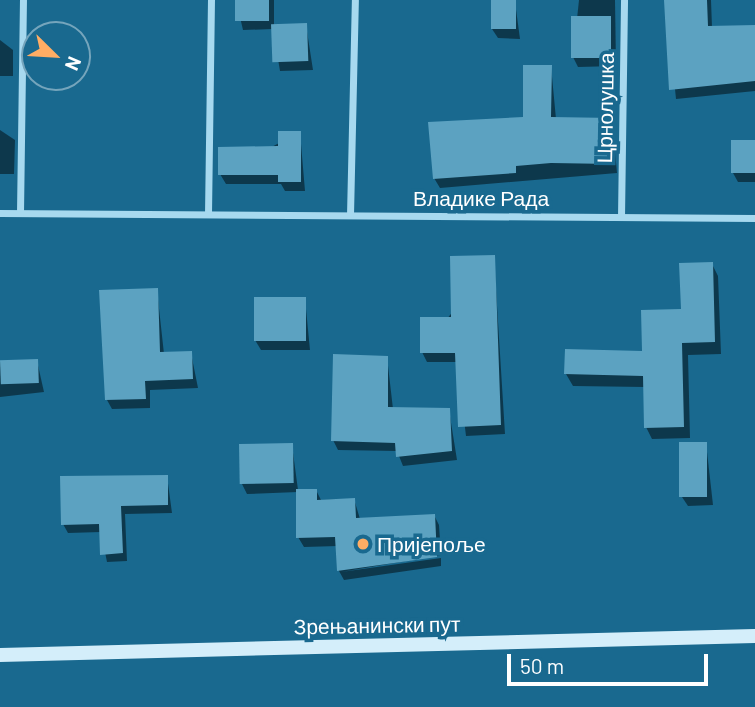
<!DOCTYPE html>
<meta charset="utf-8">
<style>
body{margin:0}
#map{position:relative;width:755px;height:707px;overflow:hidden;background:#19698f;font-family:Barlow,sans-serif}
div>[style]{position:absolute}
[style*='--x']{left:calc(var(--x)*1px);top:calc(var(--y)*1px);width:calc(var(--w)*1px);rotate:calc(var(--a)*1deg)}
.shadow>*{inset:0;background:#0007}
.building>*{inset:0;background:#5ca2c1;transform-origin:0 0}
.street>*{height:7px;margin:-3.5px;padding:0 3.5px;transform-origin:3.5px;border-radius:3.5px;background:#a7d9ef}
.secondary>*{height:14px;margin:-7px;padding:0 7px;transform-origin:7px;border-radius:7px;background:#d4eefa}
.dots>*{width:19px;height:19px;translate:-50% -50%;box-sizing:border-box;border:4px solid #19698f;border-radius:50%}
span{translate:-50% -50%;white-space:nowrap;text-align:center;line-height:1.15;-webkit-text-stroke:7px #19698f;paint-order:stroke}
.street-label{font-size:21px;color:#fff}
.poi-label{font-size:21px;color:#fff}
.left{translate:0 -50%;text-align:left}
.north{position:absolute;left:21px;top:21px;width:70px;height:70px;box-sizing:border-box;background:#19698f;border:2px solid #75a5bc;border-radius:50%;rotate:114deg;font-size:19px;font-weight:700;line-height:28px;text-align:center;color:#fff}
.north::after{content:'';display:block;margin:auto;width:24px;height:32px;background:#ffad64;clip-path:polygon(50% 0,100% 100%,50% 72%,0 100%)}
.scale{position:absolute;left:507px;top:654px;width:201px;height:32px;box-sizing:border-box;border:4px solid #fff;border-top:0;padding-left:9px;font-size:21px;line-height:24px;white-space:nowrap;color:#fff;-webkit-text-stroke:5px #19698f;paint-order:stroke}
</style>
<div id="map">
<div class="shadow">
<i style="clip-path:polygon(236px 0,274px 0,274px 27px,306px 25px,313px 70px,280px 71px,273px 29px,243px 30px)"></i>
<i style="clip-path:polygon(579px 0,615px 0,616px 66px,578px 67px,573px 57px)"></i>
<i style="clip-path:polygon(666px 0,711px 0,712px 27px,755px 27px,755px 91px,676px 99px)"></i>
<i style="clip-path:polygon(515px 2px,520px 39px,498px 38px,492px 29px)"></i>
<i style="clip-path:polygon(0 40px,13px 50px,13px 76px,0 76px)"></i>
<i style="clip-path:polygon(551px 66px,556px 119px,612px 119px,617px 173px,440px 188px,434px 178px,525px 119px)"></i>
<i style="clip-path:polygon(0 130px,15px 140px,14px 174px,0 174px)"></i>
<i style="clip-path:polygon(300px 132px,305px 191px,285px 191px,281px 184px,226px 184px,220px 174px)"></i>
<i style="clip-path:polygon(755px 142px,755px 182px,738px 182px,733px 173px)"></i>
<i style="clip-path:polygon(494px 257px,505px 434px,466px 436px,457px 362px,427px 362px,422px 352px)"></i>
<i style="clip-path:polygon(712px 264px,718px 276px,721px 354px,688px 355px,690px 438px,652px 439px,646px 427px,645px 387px,573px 386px,566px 374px,644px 353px,683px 310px)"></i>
<i style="clip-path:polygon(157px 290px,164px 354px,191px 353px,198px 388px,150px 390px,150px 408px,112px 409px,107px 400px)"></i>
<i style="clip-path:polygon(305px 299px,310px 350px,261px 350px,255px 340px)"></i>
<i style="clip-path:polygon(387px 357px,393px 409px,449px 410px,457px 460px,403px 466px,397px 451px,338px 450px,333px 440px)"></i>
<i style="clip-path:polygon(37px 361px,44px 392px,0 397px,0 362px)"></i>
<i style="clip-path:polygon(706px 443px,713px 505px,688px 506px,682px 497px)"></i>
<i style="clip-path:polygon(292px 445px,298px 490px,316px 490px,321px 500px,354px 499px,360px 519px,434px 515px,439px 525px,441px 555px,341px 572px,441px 558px,441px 566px,344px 580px,339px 571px,338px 546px,304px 547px,298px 537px,298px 492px,247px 494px,242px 484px)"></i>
<i style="clip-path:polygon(167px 476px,172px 513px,125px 514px,127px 561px,107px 562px,101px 532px,68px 533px,63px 524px)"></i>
</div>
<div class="building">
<i style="left:235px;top:0;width:34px;height:21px"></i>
<i style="left:491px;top:0;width:25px;height:29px"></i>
<i style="clip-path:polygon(664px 0,707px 0,708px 26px,755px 25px,755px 81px,669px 90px)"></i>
<i style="left:571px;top:16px;width:40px;height:42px"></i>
<i style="left:307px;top:23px;width:38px;height:36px;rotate:88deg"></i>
<i style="clip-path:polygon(523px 65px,552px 65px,551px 117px,613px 118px,612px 164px,551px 163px,516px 166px,516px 173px,433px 179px,428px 122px,523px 117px)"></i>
<i style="clip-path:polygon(278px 131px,301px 131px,301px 182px,278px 182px,278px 175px,218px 175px,218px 147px,278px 146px)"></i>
<i style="left:731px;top:140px;width:24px;height:33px"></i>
<i style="clip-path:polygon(495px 255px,501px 425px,458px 427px,455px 353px,420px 353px,420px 317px,451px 317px,450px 256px)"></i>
<i style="clip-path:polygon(713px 262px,715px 342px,682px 343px,684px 427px,644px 428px,643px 376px,564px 374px,565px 349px,642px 351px,641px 310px,681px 309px,679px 263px)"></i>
<i style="clip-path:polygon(158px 288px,160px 352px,192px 351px,193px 379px,145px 381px,146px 399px,105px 400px,99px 290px)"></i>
<i style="left:254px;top:297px;width:52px;height:44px"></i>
<i style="clip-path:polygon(333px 354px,388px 356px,388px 407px,450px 408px,452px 451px,396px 457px,395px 443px,331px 441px)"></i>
<i style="left:38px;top:359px;width:24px;height:38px;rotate:88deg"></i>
<i style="left:679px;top:442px;width:28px;height:55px"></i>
<i style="left:293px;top:443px;width:40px;height:54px;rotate:89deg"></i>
<i style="clip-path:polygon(168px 475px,168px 505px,121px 506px,123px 553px,100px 555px,99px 524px,61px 525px,60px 476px)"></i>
<i style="clip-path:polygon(296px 489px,317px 489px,317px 500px,355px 498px,356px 518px,435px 514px,437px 557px,337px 571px,335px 537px,296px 538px)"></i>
</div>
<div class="street">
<i style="--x:0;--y:213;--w:755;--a:0.38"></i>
<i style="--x:20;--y:213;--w:213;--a:-89.2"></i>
<i style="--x:208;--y:214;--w:214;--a:-89.2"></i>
<i style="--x:350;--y:215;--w:215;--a:-88.7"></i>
<i style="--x:621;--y:217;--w:217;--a:-89.2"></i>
</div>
<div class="secondary">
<i style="--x:0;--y:655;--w:755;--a:-1.44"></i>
</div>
<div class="dots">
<i style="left:363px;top:544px;background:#ffad64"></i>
</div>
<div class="street-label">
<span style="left:605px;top:108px;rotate:-89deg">Црнолушка</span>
<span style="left:481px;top:198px">Владике Рада</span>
<span style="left:377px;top:625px;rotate:-1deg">Зрењанински пут</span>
</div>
<div class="poi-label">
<span class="left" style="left:377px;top:544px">Пријепоље</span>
</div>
<div class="north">N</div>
<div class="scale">50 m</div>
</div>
